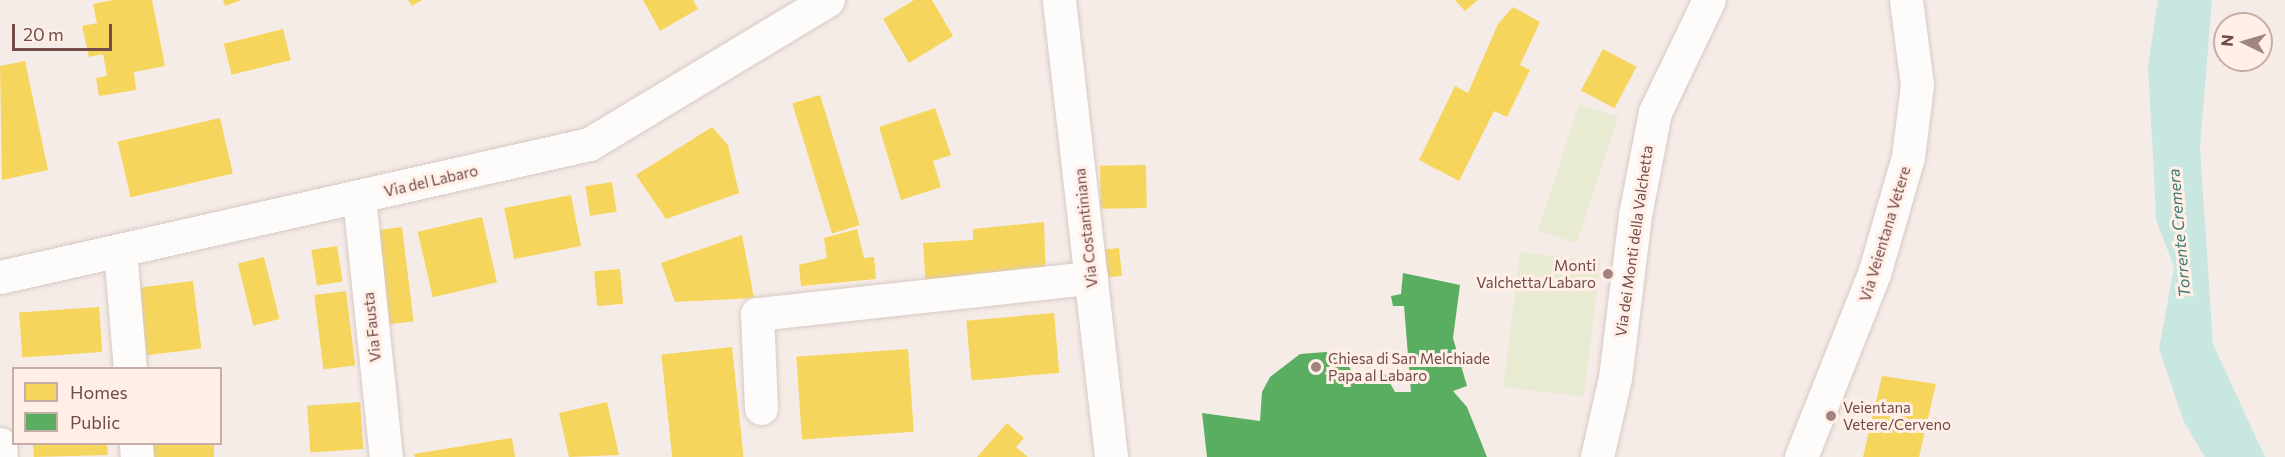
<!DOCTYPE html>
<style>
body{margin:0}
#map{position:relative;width:2285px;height:457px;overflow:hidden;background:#f6ece7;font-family:Commissioner,sans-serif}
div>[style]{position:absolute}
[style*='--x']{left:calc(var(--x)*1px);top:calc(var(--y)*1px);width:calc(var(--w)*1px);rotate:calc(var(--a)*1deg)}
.green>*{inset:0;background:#e8ead2;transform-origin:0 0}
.water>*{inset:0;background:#c9e7e1}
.homes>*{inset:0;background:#f6d55c;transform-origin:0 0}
.public>*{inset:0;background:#5aae61}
.roads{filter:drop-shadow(0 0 2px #d7c9c5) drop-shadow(0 0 2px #d7c9c5)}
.minor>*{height:33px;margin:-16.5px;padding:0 16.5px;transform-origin:16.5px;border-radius:16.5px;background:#fefcfb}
.dots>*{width:16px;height:16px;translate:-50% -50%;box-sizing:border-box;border:3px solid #ffefe7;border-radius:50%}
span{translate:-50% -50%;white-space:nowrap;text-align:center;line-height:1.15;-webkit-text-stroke:6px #ffefe7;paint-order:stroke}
.street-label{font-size:15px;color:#734b48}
.poi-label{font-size:15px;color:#734b48}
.right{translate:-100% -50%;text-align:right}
.left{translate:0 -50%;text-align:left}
.water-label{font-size:16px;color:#3c7872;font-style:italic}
.legend{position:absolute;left:12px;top:367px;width:210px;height:78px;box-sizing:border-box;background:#ffefe7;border:2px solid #c7ada7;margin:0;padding:8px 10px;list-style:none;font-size:18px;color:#734b48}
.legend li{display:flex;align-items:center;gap:12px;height:30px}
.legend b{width:30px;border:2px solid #c7ada7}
.north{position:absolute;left:2213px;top:12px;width:60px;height:60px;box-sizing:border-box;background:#ffefe7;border:2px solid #c7ada7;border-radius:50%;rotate:275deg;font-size:16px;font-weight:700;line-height:24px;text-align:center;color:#734b48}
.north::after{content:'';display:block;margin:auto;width:21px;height:27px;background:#a18380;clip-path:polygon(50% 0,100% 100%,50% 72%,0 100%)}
.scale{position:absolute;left:12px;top:24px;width:100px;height:27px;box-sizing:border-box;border:3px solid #734b48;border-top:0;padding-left:8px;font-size:18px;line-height:21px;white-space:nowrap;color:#734b48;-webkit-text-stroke:4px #ffefe7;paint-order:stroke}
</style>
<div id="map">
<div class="green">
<i style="left:1579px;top:104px;width:41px;height:133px;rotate:18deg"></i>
<i style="left:1520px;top:252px;width:81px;height:136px;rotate:7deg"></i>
</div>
<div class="water">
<i style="clip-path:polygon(2158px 0,2212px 0,2200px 148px,2213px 344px,2265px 457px,2205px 457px,2184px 422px,2159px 349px,2174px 267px,2156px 220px,2154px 175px,2148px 66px)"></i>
</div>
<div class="homes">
<i style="clip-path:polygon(113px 0,152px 0,165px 66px,134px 72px,136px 90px,99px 96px,96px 78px,107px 76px,103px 54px,89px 57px,82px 26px,97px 23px,93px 4px)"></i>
<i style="clip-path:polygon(223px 0,242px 0,225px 6px)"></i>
<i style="clip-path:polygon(408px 0,422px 0,412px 6px)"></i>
<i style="clip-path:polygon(643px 0,693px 0,698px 9px,660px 31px)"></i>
<i style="clip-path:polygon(914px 0,932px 0,953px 36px,909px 63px,883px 19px)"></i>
<i style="clip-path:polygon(1455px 0,1478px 0,1465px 11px)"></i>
<i style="clip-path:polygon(1513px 7px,1540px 22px,1520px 65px,1530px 70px,1507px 117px,1494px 111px,1459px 181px,1419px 160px,1455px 86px,1468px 93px,1498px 24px)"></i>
<i style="left:283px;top:29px;width:32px;height:61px;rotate:76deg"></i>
<i style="left:1603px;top:49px;width:38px;height:47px;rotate:28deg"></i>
<i style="clip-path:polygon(25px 61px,48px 170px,2px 180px,0 66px)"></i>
<i style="left:820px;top:95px;width:136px;height:29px;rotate:73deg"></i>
<i style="clip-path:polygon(935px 108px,951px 155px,933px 161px,941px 187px,901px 200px,879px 127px)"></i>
<i style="left:220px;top:118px;width:57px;height:105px;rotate:77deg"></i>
<i style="clip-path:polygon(712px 127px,728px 145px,739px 193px,666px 219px,636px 175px)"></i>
<i style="left:1146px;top:165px;width:43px;height:46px;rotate:89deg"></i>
<i style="left:612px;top:182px;width:30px;height:27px;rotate:81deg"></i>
<i style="left:571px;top:195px;width:52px;height:68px;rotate:79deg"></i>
<i style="left:482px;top:217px;width:67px;height:66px;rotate:77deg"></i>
<i style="clip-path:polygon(1044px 222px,1046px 282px,926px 288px,923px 243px,973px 240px,973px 229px)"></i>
<i style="left:402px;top:227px;width:95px;height:26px;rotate:83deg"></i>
<i style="clip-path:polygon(857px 229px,864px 258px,874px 257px,876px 279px,801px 286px,799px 265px,827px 258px,824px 238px)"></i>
<i style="clip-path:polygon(742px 235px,754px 298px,675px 302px,661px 263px)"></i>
<i style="left:337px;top:246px;width:36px;height:26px;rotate:81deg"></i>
<i style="left:1119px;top:248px;width:28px;height:23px;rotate:84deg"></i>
<i style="left:264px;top:257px;width:64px;height:27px;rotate:76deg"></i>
<i style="left:620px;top:269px;width:35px;height:26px;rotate:85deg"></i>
<i style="left:193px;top:281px;width:68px;height:55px;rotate:83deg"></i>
<i style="left:346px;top:291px;width:75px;height:32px;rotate:83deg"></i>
<i style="left:99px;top:307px;width:45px;height:80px;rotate:86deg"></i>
<i style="left:1054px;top:313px;width:60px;height:88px;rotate:85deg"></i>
<i style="left:732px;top:347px;width:111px;height:71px;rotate:84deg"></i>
<i style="left:908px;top:349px;width:83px;height:112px;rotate:86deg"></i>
<i style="clip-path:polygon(1882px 376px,1936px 384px,1919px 457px,1863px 457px)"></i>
<i style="left:360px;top:402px;width:47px;height:53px;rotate:86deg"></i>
<i style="clip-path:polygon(607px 402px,619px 455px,569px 457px,559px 413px)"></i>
<i style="clip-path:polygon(1007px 423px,1024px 438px,1016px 447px,1028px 457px,977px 457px)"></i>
<i style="clip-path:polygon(512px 438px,515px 457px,415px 457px,414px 454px)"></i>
<i style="clip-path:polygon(33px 444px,107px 444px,108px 455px,34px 457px)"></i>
<i style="left:148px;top:444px;width:66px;height:13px"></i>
</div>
<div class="public">
<i style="clip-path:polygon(1403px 273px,1460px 285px,1453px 338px,1467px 386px,1453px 391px,1467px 407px,1487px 457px,1207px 457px,1202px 413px,1260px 421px,1262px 392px,1270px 377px,1300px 354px,1326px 352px,1347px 363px,1358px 383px,1385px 374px,1395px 392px,1411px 392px,1404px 306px,1393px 306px,1391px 296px,1401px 294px)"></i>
</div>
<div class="roads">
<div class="minor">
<i style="--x:1059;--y:0;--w:460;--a:83.5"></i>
<i style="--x:359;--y:197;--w:261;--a:84.1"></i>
<i style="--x:120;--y:250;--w:118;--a:85.2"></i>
<i style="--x:0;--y:277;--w:604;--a:-12.72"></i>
<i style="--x:589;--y:144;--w:279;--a:-31.1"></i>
<i style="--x:761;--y:408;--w:94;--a:-92.4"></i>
<i style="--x:757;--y:314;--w:336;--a:-6.2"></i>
<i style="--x:0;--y:444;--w:13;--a:86"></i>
<i style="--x:136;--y:444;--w:13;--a:86"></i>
<i style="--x:1597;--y:457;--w:81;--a:-77.2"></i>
<i style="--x:1615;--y:378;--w:164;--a:-83"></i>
<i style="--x:1635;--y:215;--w:105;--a:-79"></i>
<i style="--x:1655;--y:112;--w:124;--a:-64.3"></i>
<i style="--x:1801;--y:457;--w:197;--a:-68.3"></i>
<i style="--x:1874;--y:274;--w:122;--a:-73.8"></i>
<i style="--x:1908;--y:157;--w:73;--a:-82.9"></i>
<i style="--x:1917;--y:85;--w:86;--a:-97.4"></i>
</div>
</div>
<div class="dots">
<i style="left:1608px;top:274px;background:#a18380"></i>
<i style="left:1316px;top:367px;background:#a18380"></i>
<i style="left:1831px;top:416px;background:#a18380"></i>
</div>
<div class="street-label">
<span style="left:431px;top:181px;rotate:-13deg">Via del Labaro</span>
<span style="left:1086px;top:228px;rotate:-96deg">Via Costantiniana</span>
<span style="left:1885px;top:234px;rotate:-73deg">Via Veientana Vetere</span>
<span style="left:1634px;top:241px;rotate:-82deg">Via dei Monti della Valchetta</span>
<span style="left:372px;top:327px;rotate:-96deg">Via Fausta</span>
</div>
<div class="poi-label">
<span class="right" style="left:1596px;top:274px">Monti<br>Valchetta/Labaro</span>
<span class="left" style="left:1328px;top:367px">Chiesa di San Melchiade<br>Papa al Labaro</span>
<span class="left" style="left:1843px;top:416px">Veientana<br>Vetere/Cerveno</span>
</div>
<div class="water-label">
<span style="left:2179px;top:233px;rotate:-95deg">Torrente Cremera</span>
</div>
<ul class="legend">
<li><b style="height:16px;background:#f6d55c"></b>Homes</li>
<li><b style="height:16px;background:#5aae61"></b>Public</li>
</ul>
<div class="north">N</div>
<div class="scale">20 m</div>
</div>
